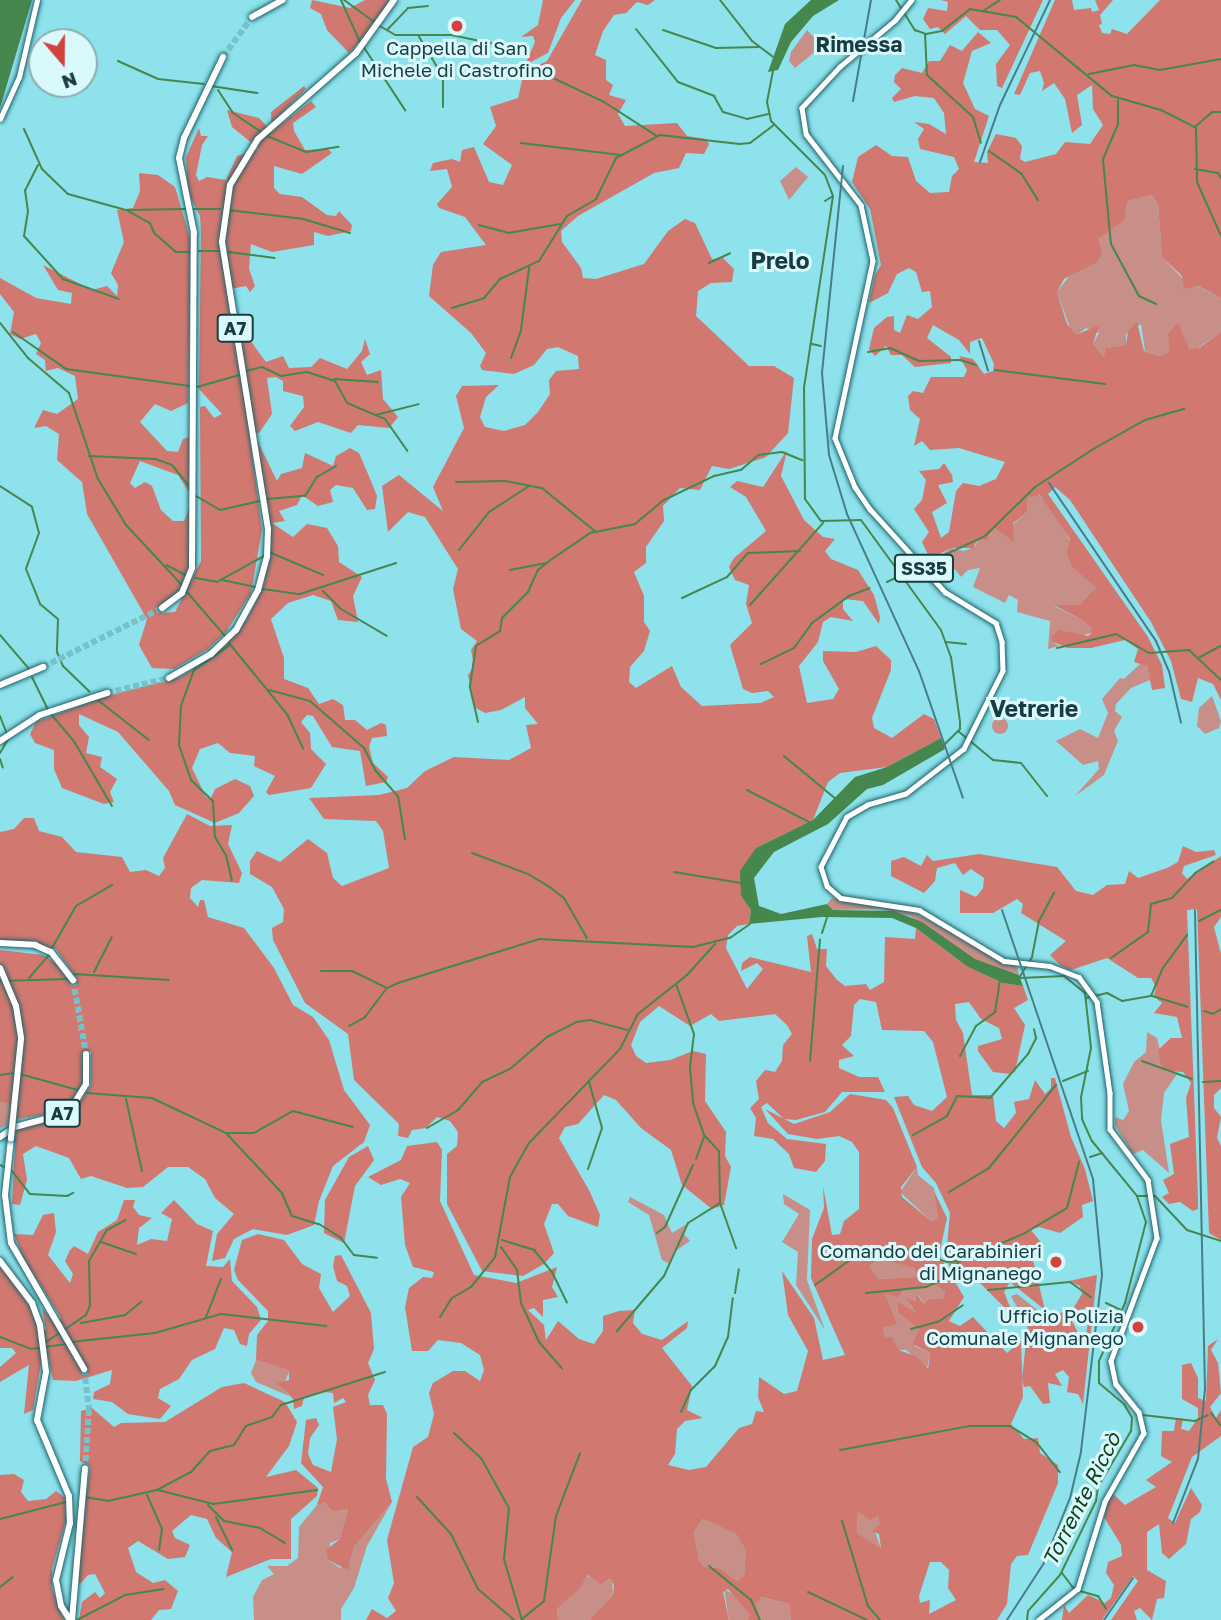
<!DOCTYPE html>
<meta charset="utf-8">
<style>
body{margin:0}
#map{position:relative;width:1221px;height:1620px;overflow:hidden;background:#8de2ec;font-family:"Golos Text",sans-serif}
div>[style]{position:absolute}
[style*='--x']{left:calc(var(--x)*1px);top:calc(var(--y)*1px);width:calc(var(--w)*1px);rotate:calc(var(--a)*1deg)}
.green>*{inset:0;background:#c88f88}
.round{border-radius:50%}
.forest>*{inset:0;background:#d17870}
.water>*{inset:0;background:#45874c}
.stream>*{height:2px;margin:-1px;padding:0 1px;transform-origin:1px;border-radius:1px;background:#45874c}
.motorway-tunnel>*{height:6px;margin-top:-3px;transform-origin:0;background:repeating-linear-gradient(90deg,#76c1ca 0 6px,transparent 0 9px)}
.roads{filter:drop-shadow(0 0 2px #1d6168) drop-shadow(0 0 2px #1d6168)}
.secondary>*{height:4.5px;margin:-2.25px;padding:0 2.25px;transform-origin:2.25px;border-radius:2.25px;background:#fff}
.primary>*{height:4.5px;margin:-2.25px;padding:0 2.25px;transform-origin:2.25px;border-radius:2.25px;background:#fff}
.motorway>*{height:6px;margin:-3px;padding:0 3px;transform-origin:3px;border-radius:3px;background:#fff}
.rail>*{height:2px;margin:-1px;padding:0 1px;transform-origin:1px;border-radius:1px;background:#477e85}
.bridges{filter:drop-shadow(0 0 2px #1d6168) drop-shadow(0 0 2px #1d6168)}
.motorway-bridge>*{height:6px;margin:-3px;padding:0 3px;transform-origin:3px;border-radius:3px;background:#fff}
.dots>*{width:19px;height:19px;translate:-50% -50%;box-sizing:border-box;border:4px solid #daf9fd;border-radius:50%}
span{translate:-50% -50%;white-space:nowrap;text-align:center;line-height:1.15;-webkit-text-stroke:6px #daf9fd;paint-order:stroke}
.shield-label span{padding:2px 5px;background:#daf9fd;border:2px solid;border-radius:5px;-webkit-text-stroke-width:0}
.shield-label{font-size:18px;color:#183c40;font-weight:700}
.poi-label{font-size:19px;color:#183c40}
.right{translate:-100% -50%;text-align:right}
.neighbourhood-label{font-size:21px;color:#183c40;font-weight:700}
.water-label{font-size:21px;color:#124219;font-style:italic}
.quarter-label{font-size:23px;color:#183c40;font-weight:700}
.north{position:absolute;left:28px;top:28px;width:70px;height:70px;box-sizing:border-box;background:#daf9fd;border:2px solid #8cadb1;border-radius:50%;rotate:160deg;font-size:19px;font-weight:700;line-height:28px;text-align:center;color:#183c40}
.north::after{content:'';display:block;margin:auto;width:24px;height:32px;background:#d2433f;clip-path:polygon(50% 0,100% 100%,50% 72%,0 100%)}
</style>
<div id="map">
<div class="green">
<i style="clip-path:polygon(807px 30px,822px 46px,795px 68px,789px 61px,791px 52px)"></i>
<i style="clip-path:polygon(796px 167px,808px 177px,789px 200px,780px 181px)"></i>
<i style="clip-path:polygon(1152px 195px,1158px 204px,1162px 257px,1183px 279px,1221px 298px,1221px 332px,1195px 350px,1187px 348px,1183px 335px,1171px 331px,1170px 352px,1159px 356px,1145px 351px,1141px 324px,1126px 334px,1126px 345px,1107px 348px,1104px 357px,1093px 344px,1099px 333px,1086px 328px,1076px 336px,1071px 331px,1057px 292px,1098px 239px,1126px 212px,1128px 201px)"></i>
<i style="clip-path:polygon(1035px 493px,1048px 501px,1096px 587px,1079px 605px,1054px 606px,1082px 620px,1093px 628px,1092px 633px,1053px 642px,1059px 646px,1048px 649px,1050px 621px,1017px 612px,1018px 600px,1009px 595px,1005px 603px,973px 587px,980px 568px,968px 570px,961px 577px,945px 557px,937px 558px,951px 548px,964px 551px,976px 546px,977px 539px,990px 536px,992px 528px,1013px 524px,1027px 512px,1028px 497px)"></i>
<i style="clip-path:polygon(1141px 663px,1147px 666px,1150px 680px,1131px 688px,1116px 704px,1115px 711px,1122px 717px,1114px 731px,1118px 741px,1104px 775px,1075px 796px,1099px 769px,1098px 761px,1083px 765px,1056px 741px,1080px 729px,1098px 738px,1108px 713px,1102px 699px,1120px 678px,1124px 679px)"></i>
<i style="clip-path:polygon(1212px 696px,1221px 721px,1219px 728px,1205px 734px,1197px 726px,1199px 708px)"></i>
<i class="round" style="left:992px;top:718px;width:16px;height:16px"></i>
<i style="clip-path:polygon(832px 898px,911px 911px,1017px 967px,1019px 975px,975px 960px,910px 916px,880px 909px,833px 910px,827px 904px)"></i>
<i style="clip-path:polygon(1147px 1032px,1157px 1038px,1165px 1071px,1177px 1074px,1164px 1093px,1161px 1120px,1169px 1173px,1143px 1150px,1133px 1154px,1115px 1125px,1115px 1117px,1123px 1120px,1129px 1111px,1123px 1084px,1134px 1062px,1146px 1052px)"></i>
<i style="clip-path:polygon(0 1102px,10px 1104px,18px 1119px,0 1128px)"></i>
<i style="clip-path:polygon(917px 1167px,918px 1175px,934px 1188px,938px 1218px,931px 1221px,900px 1192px)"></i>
<i style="clip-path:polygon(783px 1194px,810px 1210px,807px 1280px,825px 1330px,796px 1285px,798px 1252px,782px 1242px,799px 1214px,784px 1204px)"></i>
<i style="clip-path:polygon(630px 1197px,664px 1215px,672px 1233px,690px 1222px,683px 1233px,690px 1241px,674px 1252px,670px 1264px,662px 1260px,649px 1215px,628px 1202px)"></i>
<i style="clip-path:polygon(884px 1258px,914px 1268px,917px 1277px,879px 1279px,869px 1266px)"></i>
<i style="clip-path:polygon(936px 1285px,945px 1292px,943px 1299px,924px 1304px,919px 1296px,910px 1305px,916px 1313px,899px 1304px,898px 1309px,919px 1329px,915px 1346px,930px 1353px,927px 1369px,906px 1350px,899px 1350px,892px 1338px,885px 1337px,883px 1327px,893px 1318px,885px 1294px)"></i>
<i style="clip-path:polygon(1017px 1294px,1045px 1316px,1037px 1324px,1029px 1323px,1028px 1328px,1011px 1296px)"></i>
<i style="clip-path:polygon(256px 1360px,290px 1370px,282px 1388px,289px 1396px,256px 1382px,251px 1373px)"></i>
<i style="clip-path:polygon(392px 1502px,367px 1546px,354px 1588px,341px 1609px,341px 1620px,254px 1620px,253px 1597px,262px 1580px,274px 1574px,267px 1566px,287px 1566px,298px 1558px,299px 1527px,317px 1505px,325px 1503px,333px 1512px,348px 1509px,340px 1539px,330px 1543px,328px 1560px,340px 1568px,350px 1563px,354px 1547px)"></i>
<i style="clip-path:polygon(858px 1511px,878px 1515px,881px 1524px,874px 1529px,881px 1548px,857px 1533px)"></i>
<i style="clip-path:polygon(703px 1519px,736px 1534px,746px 1551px,744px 1576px,737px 1581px,719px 1568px,704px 1567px,699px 1560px,694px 1532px)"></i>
<i style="clip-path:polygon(584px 1575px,603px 1583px,612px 1579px,613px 1595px,589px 1620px,558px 1620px,557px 1609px,579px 1590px)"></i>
<i style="clip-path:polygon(724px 1589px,740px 1598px,750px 1614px,747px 1620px,729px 1620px)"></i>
<i style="clip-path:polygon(760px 1597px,789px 1604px,791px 1620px,761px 1620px,756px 1604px)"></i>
</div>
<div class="forest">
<i style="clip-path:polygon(312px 0,350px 8px,365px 0,389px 0,376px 24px,349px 53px,327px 30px,321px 14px,310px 8px)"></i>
<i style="clip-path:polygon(543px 0,575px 0,561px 18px,548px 53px,525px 65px,535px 42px,533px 36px,521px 37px,538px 25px)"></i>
<i style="clip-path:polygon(582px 0,655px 0,648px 5px,637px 2px,626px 13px,614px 15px,603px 31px,595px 55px,606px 60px,606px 80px,613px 85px,609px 95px,626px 100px,618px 114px,625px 126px,677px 123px,687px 136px,706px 139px,709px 144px,704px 154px,686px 153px,679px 168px,654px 173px,578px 216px,561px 231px,562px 242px,581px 268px,583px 278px,596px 279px,644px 264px,668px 231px,685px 219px,695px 223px,712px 259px,723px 258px,734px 269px,732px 282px,711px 283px,698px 291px,696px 316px,749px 366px,774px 366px,794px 378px,788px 433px,766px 457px,729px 469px,712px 466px,700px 490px,680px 488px,663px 506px,664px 521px,646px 547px,646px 563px,634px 572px,644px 596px,644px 622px,650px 631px,644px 651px,630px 667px,629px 682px,636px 688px,672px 666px,681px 687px,702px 706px,760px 703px,774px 697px,768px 691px,752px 693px,743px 689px,730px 645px,752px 623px,746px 604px,749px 585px,735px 580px,729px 567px,734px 558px,766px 531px,746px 497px,730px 487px,737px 481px,763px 487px,787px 450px,781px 476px,804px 520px,823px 537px,835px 539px,825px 551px,831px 559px,858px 570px,874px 595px,880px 617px,879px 624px,863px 601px,843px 599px,843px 609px,853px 621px,831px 617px,823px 622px,818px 642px,799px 666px,807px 703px,833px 699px,839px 689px,823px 661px,823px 651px,856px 652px,876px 646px,891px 660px,891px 670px,872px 718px,874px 728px,892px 738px,924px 714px,934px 719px,941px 738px,887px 767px,840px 773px,828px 782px,813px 820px,756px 848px,741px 896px,751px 910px,749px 924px,737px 926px,728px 935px,726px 948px,747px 989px,763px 969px,757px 963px,741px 971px,742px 963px,750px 957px,811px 972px,807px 936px,812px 934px,817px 949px,827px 949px,826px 966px,837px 980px,845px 986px,866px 984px,870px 990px,884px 982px,885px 937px,915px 939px,916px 928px,968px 967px,1003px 983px,1023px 986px,1028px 1000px,1014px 1008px,1025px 1025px,1015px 1072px,1010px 1074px,993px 1072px,978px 1051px,978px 1046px,1002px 1039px,999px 1028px,981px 1019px,969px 1002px,955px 1004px,956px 1020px,963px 1033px,972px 1095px,993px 1095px,996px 1121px,1004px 1128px,1016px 1113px,1014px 1102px,1029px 1099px,1035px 1080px,1045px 1094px,1051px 1088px,1051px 1078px,1055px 1078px,1071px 1137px,1085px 1169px,1093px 1201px,1082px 1205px,1083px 1217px,1060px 1233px,1039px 1227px,1031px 1230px,1043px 1245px,1033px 1260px,1045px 1310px,1010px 1282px,1004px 1292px,1014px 1317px,975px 1278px,950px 1268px,946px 1255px,950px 1213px,936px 1183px,922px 1167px,894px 1097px,908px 1096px,914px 1105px,932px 1111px,947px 1097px,933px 1042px,924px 1031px,882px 1030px,876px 1002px,860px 999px,854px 1005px,851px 1036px,842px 1045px,854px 1056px,839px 1060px,839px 1068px,859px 1077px,878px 1077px,885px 1092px,842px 1092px,825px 1112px,796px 1120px,784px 1119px,767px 1103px,761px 1107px,768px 1123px,787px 1139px,826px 1144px,825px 1161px,816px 1172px,794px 1168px,789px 1154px,773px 1139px,754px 1136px,756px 1118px,750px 1108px,759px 1099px,756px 1081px,765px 1070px,775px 1072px,782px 1061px,783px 1045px,792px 1034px,787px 1025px,775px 1014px,719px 1021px,711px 1014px,690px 1026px,659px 1006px,640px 1022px,631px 1045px,636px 1056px,646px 1063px,670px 1060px,693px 1051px,706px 1054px,705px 1101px,726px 1132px,725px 1156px,731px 1167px,724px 1205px,712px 1209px,682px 1185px,671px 1150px,641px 1128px,616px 1100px,604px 1095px,578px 1124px,565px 1127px,559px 1138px,590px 1192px,600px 1215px,598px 1227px,568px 1216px,558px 1204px,552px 1204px,544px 1224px,554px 1253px,544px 1264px,523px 1276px,482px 1271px,447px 1204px,447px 1154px,457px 1146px,458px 1132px,450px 1121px,437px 1117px,426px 1128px,412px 1130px,408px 1138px,398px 1136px,399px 1124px,354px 1080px,348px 1034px,305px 1003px,273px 940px,272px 928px,283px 922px,284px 909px,272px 887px,250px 874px,250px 861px,257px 851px,280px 862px,308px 839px,327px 853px,333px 878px,342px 886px,389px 868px,383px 831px,376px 821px,324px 819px,309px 798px,379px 795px,407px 788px,425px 771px,454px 757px,509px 760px,531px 748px,526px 725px,538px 724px,525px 708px,525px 697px,501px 710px,485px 713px,474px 707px,468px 675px,474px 666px,471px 650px,477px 641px,461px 629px,453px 589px,458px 569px,425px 517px,408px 512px,388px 532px,382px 486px,399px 475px,443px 511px,433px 487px,464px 428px,456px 396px,462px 386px,499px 385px,486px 397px,480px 417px,485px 427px,504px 431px,525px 425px,538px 412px,550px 394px,549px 380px,556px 371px,579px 369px,578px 356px,558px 347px,547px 349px,534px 365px,514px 374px,482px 370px,480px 366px,486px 353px,471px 333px,429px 296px,433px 265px,441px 252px,486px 245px,465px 217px,439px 208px,437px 204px,452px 187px,447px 169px,430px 171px,433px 163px,452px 159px,460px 162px,462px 150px,474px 147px,489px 182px,503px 185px,512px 165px,483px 144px,496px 126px,490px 107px,518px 98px,524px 72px,547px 61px)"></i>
<i style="clip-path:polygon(941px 0,1043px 0,1002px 88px,997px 86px,996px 64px,1010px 45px,997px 30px,980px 30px,966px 16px,945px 34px,938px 27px,930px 29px,923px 19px,928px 8px,947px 11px,948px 2px)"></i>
<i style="clip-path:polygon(1055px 0,1072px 0,1074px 10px,1091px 8px,1092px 12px,1099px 10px,1095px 0,1113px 0,1100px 15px,1102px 24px,1099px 25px,1102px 33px,1110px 34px,1112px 29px,1127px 34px,1160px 0,1221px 0,1221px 298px,1198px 286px,1184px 289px,1182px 276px,1162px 257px,1158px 204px,1152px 195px,1128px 201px,1124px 220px,1098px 239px,1102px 253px,1097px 262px,1064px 279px,1057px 292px,1067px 324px,1076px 335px,1099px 325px,1093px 344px,1104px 357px,1106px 348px,1126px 345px,1128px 331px,1137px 322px,1144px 351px,1159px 356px,1170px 352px,1168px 334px,1178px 322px,1189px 349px,1199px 348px,1221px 332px,1221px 700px,1213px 684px,1198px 678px,1192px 702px,1181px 699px,1171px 661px,1151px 622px,1070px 500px,1055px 487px,1048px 494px,1148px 637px,1162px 665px,1165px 688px,1152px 690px,1147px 666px,1134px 662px,1138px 649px,1125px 640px,1091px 648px,1068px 648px,1053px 642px,1051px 637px,1059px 630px,1088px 636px,1092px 633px,1092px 628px,1082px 620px,1054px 605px,1079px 605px,1096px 587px,1072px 567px,1067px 553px,1070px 539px,1040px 495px,1028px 497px,1027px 512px,1013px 523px,1014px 542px,994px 527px,987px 540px,977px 539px,974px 548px,951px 548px,930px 559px,922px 542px,929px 532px,914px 509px,922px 500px,926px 480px,919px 471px,939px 469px,944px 463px,952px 475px,953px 482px,938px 485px,947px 503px,932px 512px,941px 538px,949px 532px,956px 491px,963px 483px,979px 486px,996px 479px,1005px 462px,959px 448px,930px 450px,922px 441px,914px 446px,920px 419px,910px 410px,908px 396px,913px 391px,923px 393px,931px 377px,964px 377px,967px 370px,959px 356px,973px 359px,984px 374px,993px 371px,994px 364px,982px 338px,970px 342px,970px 354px,959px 340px,933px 325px,927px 338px,951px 357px,951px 363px,915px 367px,902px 355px,891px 355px,886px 346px,875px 356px,869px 349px,874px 328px,887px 317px,894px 316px,894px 330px,900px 333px,907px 315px,918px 319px,932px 307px,930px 291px,922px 292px,916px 272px,909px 268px,897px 274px,888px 293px,869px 303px,875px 275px,881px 265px,870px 209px,852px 182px,858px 157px,876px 145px,892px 156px,908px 157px,916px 181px,930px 193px,949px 192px,952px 176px,959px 169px,954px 157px,920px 149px,918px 139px,924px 129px,914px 122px,929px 124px,946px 134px,944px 113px,934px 98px,915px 96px,894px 102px,892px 98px,901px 89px,894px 82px,895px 75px,902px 68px,922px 73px,929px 61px,940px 61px,950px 45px,962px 51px,978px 32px,991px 43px,972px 51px,963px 83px,975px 109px,989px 116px,974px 162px,988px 163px,987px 152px,996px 134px,1016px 138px,1022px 146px,1020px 159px,1025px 162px,1056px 154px,1065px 142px,1090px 144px,1103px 125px,1093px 109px,1092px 85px,1077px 95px,1082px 125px,1072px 133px,1065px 99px,1054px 83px,1042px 91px,1044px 83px,1040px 71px,1030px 73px,1020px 95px,1014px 94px)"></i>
<i style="clip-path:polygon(304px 86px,306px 89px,274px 121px,279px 126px,311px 101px,316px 107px,293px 123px,294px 131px,305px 150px,328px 149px,332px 153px,302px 174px,274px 166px,274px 188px,280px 194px,302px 197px,327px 215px,336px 216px,339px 211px,352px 225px,351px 231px,328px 236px,314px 232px,314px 245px,272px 252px,251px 244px,249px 269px,255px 286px,250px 292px,246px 286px,230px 289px,235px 332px,244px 332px,266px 362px,283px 356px,289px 368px,311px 367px,320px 358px,347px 369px,362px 351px,365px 339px,370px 354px,361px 362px,367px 375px,381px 370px,383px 399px,398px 417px,389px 428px,358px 425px,351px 433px,318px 422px,295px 431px,290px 426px,304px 407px,303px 396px,283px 391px,283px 381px,276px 377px,267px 378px,272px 414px,259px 433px,249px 432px,262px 530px,251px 593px,226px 632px,208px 649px,174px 669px,152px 668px,139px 645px,147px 619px,87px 514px,82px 482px,57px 460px,59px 434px,46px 426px,34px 428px,43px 410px,57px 414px,78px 399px,75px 376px,58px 368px,46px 371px,45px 360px,36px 354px,41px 343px,36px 334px,20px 339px,10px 334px,14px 312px,0 294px,0 278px,36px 298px,71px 304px,72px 293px,58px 290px,43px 265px,92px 290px,107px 286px,117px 296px,118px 285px,111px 273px,124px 242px,117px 210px,133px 208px,140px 191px,139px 173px,158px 175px,175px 187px,191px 241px,188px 403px,171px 411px,155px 404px,140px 422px,167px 451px,178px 452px,183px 439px,189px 437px,190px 494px,178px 475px,140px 461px,130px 483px,135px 488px,145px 482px,152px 486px,161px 510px,173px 521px,184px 521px,191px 503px,189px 572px,177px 593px,159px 606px,162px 613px,175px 612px,201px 561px,200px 407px,205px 406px,214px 418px,222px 414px,199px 389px,201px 232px,200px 216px,188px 193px,186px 157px,199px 128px,201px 136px,208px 136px,202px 145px,196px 175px,199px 181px,207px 177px,226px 180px,237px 156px,259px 149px,232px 127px,227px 110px,259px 118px,272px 132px,271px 112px)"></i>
<i style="clip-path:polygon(258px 442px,277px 481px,281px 474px,302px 468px,305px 453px,333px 466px,336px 456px,350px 448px,359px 453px,371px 481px,377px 496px,375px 509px,367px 510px,353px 488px,336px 485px,330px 490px,333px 502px,318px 506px,302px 495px,297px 505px,279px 511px,285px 521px,272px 523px,293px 537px,307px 524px,327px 528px,338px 546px,339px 562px,362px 577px,353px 596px,358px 622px,338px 620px,331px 601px,313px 595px,288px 603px,271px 619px,284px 658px,284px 679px,308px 688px,319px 704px,333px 699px,343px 705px,345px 720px,355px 720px,367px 730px,381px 723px,386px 725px,387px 736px,372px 738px,369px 747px,373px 763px,388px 777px,386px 782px,366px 786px,360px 751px,332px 747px,313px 716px,307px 715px,301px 722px,310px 733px,311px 749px,326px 764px,311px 788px,269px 795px,266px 792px,275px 776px,254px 766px,255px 756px,230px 753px,218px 743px,200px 749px,192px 768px,206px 797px,211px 798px,215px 789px,235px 779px,250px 786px,254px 796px,239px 813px,215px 823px,175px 805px,169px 791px,118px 732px,79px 714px,79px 725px,89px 737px,86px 753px,102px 757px,100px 767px,117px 779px,110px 792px,114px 802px,104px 804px,62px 788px,54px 769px,54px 750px,35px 743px,30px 734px,36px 722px,106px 696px,180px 677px,213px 657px,247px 619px,263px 587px,270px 553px)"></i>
<i style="clip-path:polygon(187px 814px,210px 826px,232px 825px,228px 844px,242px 873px,239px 883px,202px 880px,191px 888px,190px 898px,198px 907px,200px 900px,204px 900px,208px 917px,244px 928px,274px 968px,293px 1005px,313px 1017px,329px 1040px,344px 1090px,370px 1125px,364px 1142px,333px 1166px,319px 1201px,314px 1225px,287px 1235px,253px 1229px,234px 1239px,225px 1258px,212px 1261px,217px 1234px,234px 1214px,215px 1198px,205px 1179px,188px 1167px,168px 1167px,143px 1187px,127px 1188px,91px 1176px,81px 1179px,69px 1158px,36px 1146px,23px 1154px,27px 1180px,20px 1205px,12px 1204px,16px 1129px,72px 1113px,91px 1085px,91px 1051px,82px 1054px,84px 1083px,63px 1111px,18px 1119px,10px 1104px,0 1102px,0 950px,43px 955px,56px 963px,70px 982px,78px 980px,56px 949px,0 941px,0 832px,14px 829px,24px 818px,34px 818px,39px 831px,62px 837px,76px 852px,122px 857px,130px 872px,146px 870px,159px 876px,165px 868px,163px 858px)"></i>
<i style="clip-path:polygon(1183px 846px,1196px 852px,1214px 850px,1216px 855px,1184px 866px,1182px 873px,1187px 879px,1221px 856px,1221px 917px,1214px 927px,1221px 954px,1221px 1088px,1214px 1095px,1214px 1108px,1221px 1117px,1217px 1138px,1221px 1146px,1221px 1240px,1209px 1233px,1197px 909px,1187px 910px,1198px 1198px,1198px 1209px,1193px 1211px,1180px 1202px,1169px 1204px,1162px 1197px,1169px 1193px,1163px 1180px,1174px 1174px,1170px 1144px,1189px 1137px,1186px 1098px,1191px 1083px,1183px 1072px,1165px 1071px,1161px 1064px,1158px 1050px,1171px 1038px,1182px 1038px,1177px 1017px,1154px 1013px,1162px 1003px,1154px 996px,1156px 987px,1151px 978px,1138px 978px,1107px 958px,1071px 970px,1061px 966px,1050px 955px,1066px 941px,1021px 913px,1023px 904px,1017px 899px,993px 913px,960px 913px,960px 890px,976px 897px,983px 888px,984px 878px,971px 869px,963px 875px,955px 863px,937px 868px,935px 881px,924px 893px,891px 876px,891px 861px,904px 857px,921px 866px,927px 855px,933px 861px,979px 854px,1057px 867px,1076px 891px,1093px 895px,1107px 885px,1125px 884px,1129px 871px,1138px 878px,1167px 868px,1178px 862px)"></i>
<i style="clip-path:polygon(evenodd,850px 1094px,886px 1100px,893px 1108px,917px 1167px,901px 1187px,902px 1197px,931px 1221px,938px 1218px,934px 1191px,947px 1218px,939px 1255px,964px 1297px,949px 1321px,960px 1326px,973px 1317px,1007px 1353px,1021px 1341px,1023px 1397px,1011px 1424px,1024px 1439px,1038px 1438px,1040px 1453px,1058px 1465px,1058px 1483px,1028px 1555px,1017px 1556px,1011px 1564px,1007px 1604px,997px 1620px,791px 1620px,789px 1604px,761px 1597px,756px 1604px,761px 1620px,747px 1620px,750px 1614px,728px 1589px,723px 1592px,729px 1620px,589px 1620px,613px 1595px,614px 1586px,611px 1579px,601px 1584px,587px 1575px,579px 1590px,557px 1609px,558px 1620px,366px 1620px,372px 1609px,387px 1618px,396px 1611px,388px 1598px,394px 1583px,387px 1540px,413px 1447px,428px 1437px,434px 1414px,429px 1393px,433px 1383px,453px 1371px,465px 1371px,480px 1381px,484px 1370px,480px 1355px,461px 1343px,438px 1340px,428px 1351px,412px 1351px,405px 1307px,409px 1288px,423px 1277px,432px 1278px,434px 1272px,413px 1267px,405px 1245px,401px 1197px,410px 1183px,400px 1179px,381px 1185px,368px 1177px,401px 1160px,407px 1146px,437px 1142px,442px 1150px,440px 1201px,474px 1275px,516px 1283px,557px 1267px,552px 1287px,558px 1297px,543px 1300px,543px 1317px,534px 1308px,528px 1310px,544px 1325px,546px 1340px,558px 1321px,579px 1339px,594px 1344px,603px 1331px,603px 1316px,619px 1311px,635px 1310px,633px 1323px,642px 1334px,662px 1340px,688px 1321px,687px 1328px,662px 1348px,692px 1386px,687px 1410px,703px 1418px,685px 1421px,677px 1429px,675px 1454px,668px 1465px,689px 1470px,706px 1467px,739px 1428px,752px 1424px,756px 1411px,764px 1412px,758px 1397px,759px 1377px,784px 1394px,797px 1391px,808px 1351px,788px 1315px,782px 1271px,814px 1318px,823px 1360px,845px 1355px,811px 1278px,812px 1239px,824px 1208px,823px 1186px,832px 1235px,840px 1234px,844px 1221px,859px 1209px,859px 1152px,852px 1142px,839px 1136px,817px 1139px,788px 1134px,765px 1109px,794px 1124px,830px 1112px,850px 1094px,881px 1259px,914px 1268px,917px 1277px,879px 1279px,869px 1266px,881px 1259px,850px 1094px,936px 1285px,945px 1292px,943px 1299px,930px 1299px,924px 1304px,917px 1295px,915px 1301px,906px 1298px,916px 1313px,898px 1302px,898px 1312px,919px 1329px,913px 1344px,930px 1353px,928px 1369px,917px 1357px,899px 1350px,892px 1337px,885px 1337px,883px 1327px,897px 1324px,885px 1294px,899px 1297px,902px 1291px,936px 1285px,850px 1094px,858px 1511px,870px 1520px,878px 1515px,880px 1524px,872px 1531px,879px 1534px,881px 1548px,857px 1533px,858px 1511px,850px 1094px,703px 1519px,736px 1534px,746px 1551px,744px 1576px,737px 1581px,719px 1568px,704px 1567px,699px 1560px,694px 1532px,703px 1519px,850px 1094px,930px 1562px,941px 1562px,949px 1570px,948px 1588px,956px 1600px,929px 1614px,930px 1600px,920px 1603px,919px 1596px,930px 1562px)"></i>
<i style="clip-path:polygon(368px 1146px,374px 1160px,355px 1186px,344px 1243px,324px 1233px,325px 1200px,349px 1157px)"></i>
<i style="clip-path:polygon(124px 1200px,135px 1200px,133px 1207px,139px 1215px,152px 1218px,139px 1228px,137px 1245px,151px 1239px,167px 1241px,172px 1219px,161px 1213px,174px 1200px,197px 1224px,213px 1231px,206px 1266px,223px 1267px,230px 1259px,232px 1281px,257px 1307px,261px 1320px,249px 1334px,247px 1346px,240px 1344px,234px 1330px,224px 1328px,215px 1349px,192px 1360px,179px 1379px,160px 1389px,158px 1398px,171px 1406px,160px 1419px,128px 1414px,112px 1402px,93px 1399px,94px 1392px,110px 1384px,112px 1370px,76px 1381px,53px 1380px,48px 1356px,42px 1358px,33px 1410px,24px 1414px,29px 1365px,0 1382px,0 1367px,16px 1353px,12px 1348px,0 1348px,0 1265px,33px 1310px,38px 1331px,46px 1330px,42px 1308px,55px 1323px,61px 1318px,24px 1259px,14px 1234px,33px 1235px,43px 1215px,54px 1213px,56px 1232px,48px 1255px,70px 1283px,73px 1274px,65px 1261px,70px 1250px,74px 1246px,88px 1254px,98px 1232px,117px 1220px)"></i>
<i style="clip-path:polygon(258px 1234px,284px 1240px,302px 1264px,321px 1274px,319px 1288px,333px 1312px,350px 1296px,347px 1286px,337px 1281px,333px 1266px,335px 1256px,341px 1255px,371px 1313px,374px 1349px,368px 1363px,375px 1380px,368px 1395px,370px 1405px,383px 1405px,387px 1414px,386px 1479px,392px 1502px,354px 1547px,348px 1570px,328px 1560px,326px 1550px,340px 1539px,348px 1509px,333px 1512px,325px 1503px,317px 1505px,323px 1487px,301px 1463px,306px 1420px,316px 1418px,319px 1425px,310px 1438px,308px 1454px,313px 1465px,331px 1472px,337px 1439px,333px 1407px,346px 1402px,343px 1398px,334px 1403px,333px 1393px,325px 1392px,304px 1397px,302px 1406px,294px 1409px,293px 1399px,277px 1383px,289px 1380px,289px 1370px,256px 1360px,257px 1335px,268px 1321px,268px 1311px,238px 1280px,234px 1270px,242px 1240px)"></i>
<i style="clip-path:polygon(1097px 1275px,1083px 1404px,1078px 1394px,1067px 1392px,1069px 1377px,1063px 1370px,1055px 1374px,1062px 1386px,1048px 1383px,1050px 1403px,1043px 1404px,1030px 1386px,1024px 1387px,1022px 1379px,1028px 1323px,1067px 1311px,1084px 1345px,1091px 1307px,1071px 1312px,1082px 1294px,1080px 1286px,1069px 1281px)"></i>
<i style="clip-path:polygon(1218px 1339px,1211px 1350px,1218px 1363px,1221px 1393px,1210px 1407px,1216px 1418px,1221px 1410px,1221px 1436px,1192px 1457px,1168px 1518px,1175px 1523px,1191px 1488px,1202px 1505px,1200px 1512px,1191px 1519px,1186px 1544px,1169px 1559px,1162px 1553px,1159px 1524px,1147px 1532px,1147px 1570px,1166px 1581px,1164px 1598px,1157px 1599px,1152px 1620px,1140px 1608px,1134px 1611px,1137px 1620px,1111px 1620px,1138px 1581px,1133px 1576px,1102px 1620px,1062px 1620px,1064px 1605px,1069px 1613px,1088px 1595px,1105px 1603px,1111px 1598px,1114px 1585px,1106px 1573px,1108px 1562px,1122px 1556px,1121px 1545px,1104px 1517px,1107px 1505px,1112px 1493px,1125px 1505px,1156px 1487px,1146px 1480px,1172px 1462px,1161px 1456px,1162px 1431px,1174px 1431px,1176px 1418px,1183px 1419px,1181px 1429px,1189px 1431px,1198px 1418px,1198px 1408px,1182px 1399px,1182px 1365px,1191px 1363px,1198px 1378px,1198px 1398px,1206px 1401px,1208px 1346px)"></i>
<i style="clip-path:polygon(244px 1383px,285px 1402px,297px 1422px,289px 1446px,266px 1477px,296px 1470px,318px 1488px,317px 1496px,291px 1519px,291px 1559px,271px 1559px,226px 1577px,232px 1552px,216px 1538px,207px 1519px,191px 1515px,172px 1531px,175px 1538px,190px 1545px,185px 1557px,168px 1559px,138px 1541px,128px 1548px,136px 1572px,153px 1583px,165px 1580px,178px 1591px,171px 1609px,159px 1610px,151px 1620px,79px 1620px,82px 1602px,95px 1592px,100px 1598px,105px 1593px,95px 1574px,88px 1575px,80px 1584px,76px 1576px,90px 1467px,80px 1461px,81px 1411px,92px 1408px,114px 1427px,121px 1423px,165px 1422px,222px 1387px)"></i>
<i style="clip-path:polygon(14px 1474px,24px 1480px,21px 1492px,28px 1501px,46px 1499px,56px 1491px,65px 1498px,66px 1520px,52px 1569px,52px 1589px,64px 1620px,0 1620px,0 1475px)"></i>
</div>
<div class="water">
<i style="clip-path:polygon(0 0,32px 0,0 108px)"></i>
<i style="clip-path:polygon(811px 0,839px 0,813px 16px,791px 42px,778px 70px,768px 72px,785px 24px)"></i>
<i style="clip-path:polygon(941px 738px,945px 749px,883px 785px,867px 789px,828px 824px,774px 852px,754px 878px,759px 906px,781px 914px,827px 904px,833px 910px,894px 911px,922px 922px,975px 959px,1019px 975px,1023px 986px,1003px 983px,968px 967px,916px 928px,892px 918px,822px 917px,749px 924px,751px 910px,741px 896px,740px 871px,756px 848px,813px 820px,855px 777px,887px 767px)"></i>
</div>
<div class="stream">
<i style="--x:341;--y:0;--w:46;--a:65.7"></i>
<i style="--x:344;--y:0;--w:37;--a:36"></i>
<i style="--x:720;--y:0;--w:52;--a:52"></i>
<i style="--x:752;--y:41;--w:26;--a:37"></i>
<i style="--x:896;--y:0;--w:36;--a:58"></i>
<i style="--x:915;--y:30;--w:12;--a:20"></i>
<i style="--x:926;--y:34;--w:16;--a:-11"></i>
<i style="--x:942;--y:31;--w:36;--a:-38"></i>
<i style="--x:970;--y:9;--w:47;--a:9.9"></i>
<i style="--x:1016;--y:17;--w:124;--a:39.5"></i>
<i style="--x:1112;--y:96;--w:51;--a:15.9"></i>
<i style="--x:1161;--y:110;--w:39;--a:27"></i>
<i style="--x:1196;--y:128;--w:54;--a:88.9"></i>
<i style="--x:1197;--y:182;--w:59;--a:66"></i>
<i style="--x:983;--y:11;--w:20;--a:-33"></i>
<i style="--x:378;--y:25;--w:20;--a:30"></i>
<i style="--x:395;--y:35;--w:56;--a:0"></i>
<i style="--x:451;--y:35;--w:45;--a:11.6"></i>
<i style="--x:636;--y:29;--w:68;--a:51.6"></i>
<i style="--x:678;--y:82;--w:39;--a:21"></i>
<i style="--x:714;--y:96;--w:18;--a:61"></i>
<i style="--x:723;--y:112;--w:25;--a:16"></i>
<i style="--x:747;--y:119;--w:23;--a:-13"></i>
<i style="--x:387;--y:30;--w:30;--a:-46"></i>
<i style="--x:408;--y:8;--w:20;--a:-6"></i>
<i style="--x:663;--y:30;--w:56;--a:18.8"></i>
<i style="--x:716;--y:48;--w:43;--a:-1.3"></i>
<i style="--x:925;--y:34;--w:41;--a:87.2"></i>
<i style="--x:927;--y:75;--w:62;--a:42.4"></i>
<i style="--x:973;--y:117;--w:27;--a:73"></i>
<i style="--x:418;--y:35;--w:49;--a:59.2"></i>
<i style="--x:443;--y:77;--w:30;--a:90"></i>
<i style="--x:363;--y:46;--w:77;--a:56.7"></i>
<i style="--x:118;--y:61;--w:44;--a:24.2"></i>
<i style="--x:158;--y:79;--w:46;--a:6.2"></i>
<i style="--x:773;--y:71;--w:32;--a:101"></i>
<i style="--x:767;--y:102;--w:19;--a:78"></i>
<i style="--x:771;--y:121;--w:76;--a:45"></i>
<i style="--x:825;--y:175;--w:22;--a:69"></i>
<i style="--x:833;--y:196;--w:193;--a:98.6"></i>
<i style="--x:804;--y:387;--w:112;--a:89.5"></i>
<i style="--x:805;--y:499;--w:27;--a:54"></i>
<i style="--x:821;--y:521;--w:40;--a:-1.4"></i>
<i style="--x:861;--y:520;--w:136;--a:54"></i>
<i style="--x:941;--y:630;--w:29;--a:70"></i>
<i style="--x:951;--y:657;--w:66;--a:82.1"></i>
<i style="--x:960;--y:722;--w:7;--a:90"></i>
<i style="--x:960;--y:729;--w:23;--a:135"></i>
<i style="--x:1089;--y:74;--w:46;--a:-11.3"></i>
<i style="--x:1134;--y:65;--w:26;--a:11"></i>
<i style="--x:1160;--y:70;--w:62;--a:-10.2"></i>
<i style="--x:555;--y:79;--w:54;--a:25.1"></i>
<i style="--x:604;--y:102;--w:63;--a:32.7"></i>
<i style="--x:211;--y:86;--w:47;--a:8.7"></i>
<i style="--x:218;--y:90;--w:27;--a:57"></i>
<i style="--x:233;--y:113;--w:32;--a:34"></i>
<i style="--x:1118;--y:100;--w:24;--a:90"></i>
<i style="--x:1118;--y:124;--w:39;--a:113"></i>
<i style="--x:1103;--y:160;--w:84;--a:84.6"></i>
<i style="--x:1111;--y:244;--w:59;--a:61.7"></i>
<i style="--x:1139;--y:296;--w:19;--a:25"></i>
<i style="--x:1196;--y:126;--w:21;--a:-41"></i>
<i style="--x:1212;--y:112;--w:9;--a:0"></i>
<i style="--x:24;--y:129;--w:44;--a:65.8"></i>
<i style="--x:42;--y:169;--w:36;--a:44"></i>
<i style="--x:68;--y:194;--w:60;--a:15.4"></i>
<i style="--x:126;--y:210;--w:60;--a:-1"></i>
<i style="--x:267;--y:136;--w:42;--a:22.3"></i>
<i style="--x:306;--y:152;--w:33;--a:-9"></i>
<i style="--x:521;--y:143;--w:101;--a:6.8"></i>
<i style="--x:989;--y:151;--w:39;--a:35"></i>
<i style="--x:1021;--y:173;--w:32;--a:58"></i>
<i style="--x:38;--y:165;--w:28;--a:117"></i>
<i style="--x:25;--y:190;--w:21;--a:82"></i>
<i style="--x:28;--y:211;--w:25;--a:99"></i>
<i style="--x:24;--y:236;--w:58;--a:47.8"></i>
<i style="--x:63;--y:279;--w:59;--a:19.7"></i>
<i style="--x:1195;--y:169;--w:23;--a:10"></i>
<i style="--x:1218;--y:173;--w:6;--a:59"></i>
<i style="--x:825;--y:201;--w:9;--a:-32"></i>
<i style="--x:194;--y:209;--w:26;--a:0"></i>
<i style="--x:228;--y:210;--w:76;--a:6.8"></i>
<i style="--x:303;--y:219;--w:49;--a:16.6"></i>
<i style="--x:128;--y:211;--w:25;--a:29"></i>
<i style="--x:150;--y:223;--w:11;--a:68"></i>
<i style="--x:154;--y:233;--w:29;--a:41"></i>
<i style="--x:176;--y:252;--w:14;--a:0"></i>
<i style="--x:479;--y:225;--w:30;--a:15"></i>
<i style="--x:508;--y:233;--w:53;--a:-9.8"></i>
<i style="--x:199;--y:251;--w:20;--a:0"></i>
<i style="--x:228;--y:252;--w:47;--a:7.3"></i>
<i style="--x:709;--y:263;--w:23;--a:-25"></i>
<i style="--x:452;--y:308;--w:34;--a:-17"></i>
<i style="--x:484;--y:298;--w:25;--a:-50"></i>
<i style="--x:500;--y:279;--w:43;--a:-24.8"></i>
<i style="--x:539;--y:261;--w:53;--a:-58.1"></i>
<i style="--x:567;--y:216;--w:34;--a:-30"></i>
<i style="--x:596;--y:199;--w:46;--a:-64"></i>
<i style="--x:616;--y:158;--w:50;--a:-27.6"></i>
<i style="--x:660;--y:135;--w:80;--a:6.5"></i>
<i style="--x:739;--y:144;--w:11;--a:-5"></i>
<i style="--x:750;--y:143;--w:30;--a:-37"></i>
<i style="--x:0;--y:323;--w:45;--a:51.3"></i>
<i style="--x:28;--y:358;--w:54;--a:40.5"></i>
<i style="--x:69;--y:393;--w:91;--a:71.4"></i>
<i style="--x:98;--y:479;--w:54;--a:58.7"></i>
<i style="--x:126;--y:525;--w:82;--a:47"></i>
<i style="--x:13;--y:332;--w:65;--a:34.9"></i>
<i style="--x:66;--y:369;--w:125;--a:7.8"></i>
<i style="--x:812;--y:344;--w:9;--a:13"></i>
<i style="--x:868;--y:352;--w:22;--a:-10"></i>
<i style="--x:890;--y:348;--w:32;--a:24"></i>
<i style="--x:919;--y:361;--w:41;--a:-1.4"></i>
<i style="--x:960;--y:360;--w:17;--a:17"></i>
<i style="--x:511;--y:358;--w:30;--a:-70"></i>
<i style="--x:521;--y:330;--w:63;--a:-82.6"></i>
<i style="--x:995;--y:370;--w:111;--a:7.3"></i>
<i style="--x:246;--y:371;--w:16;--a:-14"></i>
<i style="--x:262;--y:367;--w:21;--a:25"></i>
<i style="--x:281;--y:376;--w:26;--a:-9"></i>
<i style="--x:307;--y:372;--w:29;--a:18"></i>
<i style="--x:335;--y:381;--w:25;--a:61"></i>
<i style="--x:347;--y:403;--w:41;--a:22.8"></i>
<i style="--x:385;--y:419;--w:39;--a:55"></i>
<i style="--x:334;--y:379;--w:44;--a:3.9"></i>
<i style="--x:197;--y:387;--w:44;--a:-15.9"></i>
<i style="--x:376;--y:415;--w:44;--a:-14.3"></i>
<i style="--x:89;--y:456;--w:66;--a:2.6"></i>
<i style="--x:155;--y:459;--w:18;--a:19"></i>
<i style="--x:172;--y:465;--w:28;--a:51"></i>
<i style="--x:456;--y:482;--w:49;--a:-1.2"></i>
<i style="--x:505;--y:481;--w:38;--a:11"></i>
<i style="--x:542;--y:488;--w:70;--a:39.2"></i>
<i style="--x:0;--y:486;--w:38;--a:33"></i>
<i style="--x:32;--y:507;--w:27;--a:75"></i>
<i style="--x:39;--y:533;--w:38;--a:110"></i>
<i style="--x:26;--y:569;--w:38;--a:68"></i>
<i style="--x:40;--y:604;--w:23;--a:40"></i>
<i style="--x:58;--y:619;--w:33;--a:92"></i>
<i style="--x:57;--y:652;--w:15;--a:67"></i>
<i style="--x:63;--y:666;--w:37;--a:44"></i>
<i style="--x:196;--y:496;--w:28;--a:30"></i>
<i style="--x:220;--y:510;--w:41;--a:-12.7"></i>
<i style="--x:267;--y:499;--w:38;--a:-5"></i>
<i style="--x:305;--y:496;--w:22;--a:-58"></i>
<i style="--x:317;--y:477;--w:22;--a:-30"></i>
<i style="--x:459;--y:550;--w:48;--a:-51.7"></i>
<i style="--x:489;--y:512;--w:48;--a:-33"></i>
<i style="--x:269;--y:552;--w:59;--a:23.1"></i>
<i style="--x:166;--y:565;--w:22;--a:27"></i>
<i style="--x:510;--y:570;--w:37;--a:-11"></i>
<i style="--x:195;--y:578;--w:22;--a:10"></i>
<i style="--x:217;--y:582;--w:54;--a:-29"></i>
<i style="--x:222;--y:580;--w:34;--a:12"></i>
<i style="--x:887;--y:582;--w:108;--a:-25.1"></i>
<i style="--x:985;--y:536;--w:70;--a:-44.4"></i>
<i style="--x:1035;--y:487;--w:72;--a:-33"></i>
<i style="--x:1095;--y:448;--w:57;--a:-29.2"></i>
<i style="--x:1145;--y:420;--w:41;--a:-15.8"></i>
<i style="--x:263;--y:589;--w:37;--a:8"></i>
<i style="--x:300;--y:594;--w:101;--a:-17.9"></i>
<i style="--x:323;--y:591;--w:25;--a:45"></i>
<i style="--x:341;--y:609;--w:53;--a:30.4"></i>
<i style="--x:187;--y:592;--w:58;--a:49.2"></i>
<i style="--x:682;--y:598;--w:50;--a:-25"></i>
<i style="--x:727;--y:577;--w:32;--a:-49"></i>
<i style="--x:748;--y:553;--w:52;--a:-2.2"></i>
<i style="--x:750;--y:605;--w:110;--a:-48.3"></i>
<i style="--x:0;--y:635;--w:45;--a:49.5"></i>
<i style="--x:946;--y:642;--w:20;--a:6"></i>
<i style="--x:229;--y:643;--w:92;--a:50.8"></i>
<i style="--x:287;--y:714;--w:38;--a:65"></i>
<i style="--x:230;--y:645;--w:44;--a:145.2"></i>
<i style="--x:194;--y:670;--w:38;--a:110"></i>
<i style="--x:181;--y:706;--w:39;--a:93"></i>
<i style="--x:179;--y:745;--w:37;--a:71"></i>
<i style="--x:191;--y:780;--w:30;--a:44"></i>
<i style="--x:213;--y:801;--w:36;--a:87"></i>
<i style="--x:215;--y:837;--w:21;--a:59"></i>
<i style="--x:226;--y:855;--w:26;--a:77"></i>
<i style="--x:1057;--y:648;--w:61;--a:-13.3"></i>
<i style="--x:1116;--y:634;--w:38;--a:30"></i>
<i style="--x:1149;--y:653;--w:40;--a:-4.3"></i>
<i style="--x:1189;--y:650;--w:44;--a:43.2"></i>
<i style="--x:1200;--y:657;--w:24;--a:-28"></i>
<i style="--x:761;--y:664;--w:37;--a:-26"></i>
<i style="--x:794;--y:648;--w:31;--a:-54"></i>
<i style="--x:812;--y:623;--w:46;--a:-36.1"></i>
<i style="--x:849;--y:596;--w:22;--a:-21"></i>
<i style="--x:32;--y:677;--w:37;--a:64"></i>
<i style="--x:269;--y:690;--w:42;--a:15"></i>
<i style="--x:310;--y:701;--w:72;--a:41"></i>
<i style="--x:364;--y:748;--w:25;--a:63"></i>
<i style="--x:375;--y:770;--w:35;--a:49"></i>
<i style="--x:398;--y:796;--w:44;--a:80.8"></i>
<i style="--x:95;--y:698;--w:68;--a:37.9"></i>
<i style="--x:51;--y:714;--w:38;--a:50"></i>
<i style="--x:75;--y:743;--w:73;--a:59.6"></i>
<i style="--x:0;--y:716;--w:19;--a:69"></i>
<i style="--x:478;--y:722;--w:37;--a:-103"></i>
<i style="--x:470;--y:686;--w:40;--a:-81.5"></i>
<i style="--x:476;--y:646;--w:28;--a:-32"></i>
<i style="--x:500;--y:631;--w:13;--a:-81"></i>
<i style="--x:502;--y:618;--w:37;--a:-45"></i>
<i style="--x:528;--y:592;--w:24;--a:-66"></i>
<i style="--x:538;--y:570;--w:14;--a:-39"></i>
<i style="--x:549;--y:561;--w:50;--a:-34.3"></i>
<i style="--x:590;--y:533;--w:46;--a:-11.3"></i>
<i style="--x:635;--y:524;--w:35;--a:-40"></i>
<i style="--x:662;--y:501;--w:58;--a:-25.7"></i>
<i style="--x:714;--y:476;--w:28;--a:-13"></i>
<i style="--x:741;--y:470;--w:23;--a:-41"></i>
<i style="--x:758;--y:455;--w:24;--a:-7"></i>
<i style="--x:782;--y:452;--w:22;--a:22"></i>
<i style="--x:958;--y:731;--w:45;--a:39.6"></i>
<i style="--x:993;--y:760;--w:28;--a:6"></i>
<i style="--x:1021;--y:763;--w:42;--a:51.8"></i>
<i style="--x:0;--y:753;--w:16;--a:-60"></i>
<i style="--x:784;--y:756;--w:69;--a:39.7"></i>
<i style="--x:0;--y:759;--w:9;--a:72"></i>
<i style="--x:747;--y:790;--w:70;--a:27.3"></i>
<i style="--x:472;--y:853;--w:60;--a:20.6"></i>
<i style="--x:528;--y:874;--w:27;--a:31"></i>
<i style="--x:551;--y:888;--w:16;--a:38"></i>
<i style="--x:564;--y:898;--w:46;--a:60.1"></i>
<i style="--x:674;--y:872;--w:68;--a:9.3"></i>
<i style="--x:1199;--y:921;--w:25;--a:-27"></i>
<i style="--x:822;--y:933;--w:16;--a:-72"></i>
<i style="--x:52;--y:948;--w:48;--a:-60.3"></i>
<i style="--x:76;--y:906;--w:42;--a:-30.3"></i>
<i style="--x:1111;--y:958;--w:45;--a:-35.1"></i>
<i style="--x:1148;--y:932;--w:28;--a:-84"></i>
<i style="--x:1151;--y:904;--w:22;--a:-16"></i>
<i style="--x:1172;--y:898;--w:34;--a:-47"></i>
<i style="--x:1195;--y:873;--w:22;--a:-32"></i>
<i style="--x:321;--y:971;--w:31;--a:0"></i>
<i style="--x:352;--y:971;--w:37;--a:26"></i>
<i style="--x:94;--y:972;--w:39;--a:-63"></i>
<i style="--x:74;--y:974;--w:95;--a:3.6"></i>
<i style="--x:29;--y:978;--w:30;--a:-49"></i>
<i style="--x:1019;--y:978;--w:25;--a:-58"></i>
<i style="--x:1032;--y:957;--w:37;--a:-79"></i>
<i style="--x:1039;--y:921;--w:32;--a:-62"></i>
<i style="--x:1021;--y:978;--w:43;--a:-2.7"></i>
<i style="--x:1064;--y:976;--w:27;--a:39"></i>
<i style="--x:1085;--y:993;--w:55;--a:83.8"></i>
<i style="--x:1091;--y:1048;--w:50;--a:101.5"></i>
<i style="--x:1081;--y:1097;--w:22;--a:87"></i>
<i style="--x:1082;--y:1119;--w:24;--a:66"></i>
<i style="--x:1092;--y:1141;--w:71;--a:50.7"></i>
<i style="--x:1137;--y:1196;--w:28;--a:71"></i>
<i style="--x:1146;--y:1222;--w:84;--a:104.5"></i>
<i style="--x:1125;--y:1303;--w:64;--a:114.1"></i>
<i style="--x:1099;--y:1361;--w:22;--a:90"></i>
<i style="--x:1099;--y:1383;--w:33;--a:40"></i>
<i style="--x:1124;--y:1404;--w:16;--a:60"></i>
<i style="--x:1132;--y:1418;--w:13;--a:94"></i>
<i style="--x:1131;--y:1431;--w:65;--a:120.5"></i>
<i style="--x:1098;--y:1487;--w:14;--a:98"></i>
<i style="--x:1096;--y:1501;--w:82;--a:115.9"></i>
<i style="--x:1060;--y:1575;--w:48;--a:131.6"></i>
<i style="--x:1028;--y:1611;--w:9;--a:96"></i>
<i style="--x:0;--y:981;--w:67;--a:-1.7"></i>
<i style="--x:676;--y:984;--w:53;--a:70.2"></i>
<i style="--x:694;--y:1034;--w:33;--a:97"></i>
<i style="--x:690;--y:1067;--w:36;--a:85"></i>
<i style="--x:693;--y:1103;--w:34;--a:71"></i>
<i style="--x:704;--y:1135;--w:22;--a:47"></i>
<i style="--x:719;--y:1151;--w:52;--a:88.9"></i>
<i style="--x:720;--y:1203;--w:48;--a:70.4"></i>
<i style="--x:1152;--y:996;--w:37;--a:17"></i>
<i style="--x:1086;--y:998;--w:22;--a:-13"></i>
<i style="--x:1107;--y:993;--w:17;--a:28"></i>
<i style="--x:1122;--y:1001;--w:29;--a:-10"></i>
<i style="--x:1151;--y:996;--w:30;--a:-67"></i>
<i style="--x:1163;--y:968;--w:41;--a:-54"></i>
<i style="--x:1204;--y:1011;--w:9;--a:18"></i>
<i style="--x:1213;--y:1014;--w:9;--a:-32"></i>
<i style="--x:349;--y:1026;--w:18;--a:-29"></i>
<i style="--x:365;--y:1017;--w:36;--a:-53"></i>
<i style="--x:387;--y:988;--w:12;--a:-24"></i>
<i style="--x:398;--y:983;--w:148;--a:-17.3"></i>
<i style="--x:539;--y:939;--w:154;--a:3"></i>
<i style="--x:693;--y:947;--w:38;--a:-14"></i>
<i style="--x:730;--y:938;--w:24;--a:-35"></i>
<i style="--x:960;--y:1056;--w:34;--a:-62"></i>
<i style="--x:976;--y:1026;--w:24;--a:-36"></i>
<i style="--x:995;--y:1012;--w:31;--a:-81"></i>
<i style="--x:810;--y:1061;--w:122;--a:-85.3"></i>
<i style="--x:1142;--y:1061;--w:53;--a:19.8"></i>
<i style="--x:20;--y:1074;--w:60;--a:15.4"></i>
<i style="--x:0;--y:1075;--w:14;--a:-8"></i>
<i style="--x:1063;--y:1081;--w:27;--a:-22"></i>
<i style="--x:1203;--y:1082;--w:18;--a:-3"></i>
<i style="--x:87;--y:1093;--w:65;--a:4.4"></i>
<i style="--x:152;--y:1098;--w:82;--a:25.3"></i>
<i style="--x:226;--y:1133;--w:82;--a:47"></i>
<i style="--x:282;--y:1193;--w:25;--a:67"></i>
<i style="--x:292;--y:1216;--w:28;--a:17"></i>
<i style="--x:319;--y:1224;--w:26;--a:32"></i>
<i style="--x:341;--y:1238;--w:21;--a:53"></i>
<i style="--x:354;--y:1255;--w:23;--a:7"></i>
<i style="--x:126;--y:1099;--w:74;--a:77.5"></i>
<i style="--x:427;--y:1128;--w:36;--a:-30"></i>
<i style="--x:458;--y:1110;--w:37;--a:-49"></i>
<i style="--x:482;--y:1082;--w:31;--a:-25"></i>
<i style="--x:510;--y:1069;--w:49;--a:-40.9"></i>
<i style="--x:547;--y:1037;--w:33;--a:-27"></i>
<i style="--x:576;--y:1022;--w:14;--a:-8"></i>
<i style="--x:590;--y:1020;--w:39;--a:15"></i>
<i style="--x:227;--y:1133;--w:27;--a:0"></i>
<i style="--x:254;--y:1133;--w:45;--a:-29.4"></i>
<i style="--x:293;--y:1111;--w:62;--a:14.9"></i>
<i style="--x:913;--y:1135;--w:39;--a:-29"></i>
<i style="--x:947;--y:1116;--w:22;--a:-63"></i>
<i style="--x:957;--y:1096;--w:33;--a:3"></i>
<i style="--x:990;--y:1098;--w:58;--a:-49.2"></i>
<i style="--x:1028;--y:1054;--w:18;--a:-63"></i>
<i style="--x:1036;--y:1038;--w:9;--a:-103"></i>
<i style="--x:1090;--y:1157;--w:13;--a:-18"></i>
<i style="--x:696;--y:1159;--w:23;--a:-70"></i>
<i style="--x:0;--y:1165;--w:4;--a:27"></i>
<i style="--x:588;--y:1169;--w:43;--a:-71.1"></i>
<i style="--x:602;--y:1128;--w:48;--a:-105.8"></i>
<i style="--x:12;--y:1171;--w:29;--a:52"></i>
<i style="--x:30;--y:1194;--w:37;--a:3"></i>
<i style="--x:67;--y:1196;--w:7;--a:-27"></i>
<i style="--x:949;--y:1192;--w:47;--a:-31"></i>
<i style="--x:989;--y:1168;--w:107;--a:-51.1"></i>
<i style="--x:1138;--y:1196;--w:17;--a:0"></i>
<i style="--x:1155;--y:1196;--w:47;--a:46.7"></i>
<i style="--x:1187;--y:1230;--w:36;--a:18"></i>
<i style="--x:657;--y:1233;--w:10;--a:-37"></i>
<i style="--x:665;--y:1227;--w:68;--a:-65.7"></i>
<i style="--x:502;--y:1240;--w:34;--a:17"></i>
<i style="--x:534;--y:1250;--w:28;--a:51"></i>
<i style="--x:552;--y:1272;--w:34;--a:64"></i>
<i style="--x:101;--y:1242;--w:37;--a:19"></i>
<i style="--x:501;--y:1247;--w:28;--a:55"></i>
<i style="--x:517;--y:1270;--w:33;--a:83"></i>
<i style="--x:521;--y:1303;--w:43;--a:65.2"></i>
<i style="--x:539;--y:1342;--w:35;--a:49"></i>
<i style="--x:815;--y:1285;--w:52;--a:-35.5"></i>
<i style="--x:857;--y:1255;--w:44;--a:-10.5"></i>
<i style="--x:900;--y:1247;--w:49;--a:17.7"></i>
<i style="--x:947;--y:1262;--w:13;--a:-4"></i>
<i style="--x:960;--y:1261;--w:69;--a:-23.2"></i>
<i style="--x:1023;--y:1234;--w:51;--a:-30.6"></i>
<i style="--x:1067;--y:1208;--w:48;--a:-75.4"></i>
<i style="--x:988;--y:1290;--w:82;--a:-5.6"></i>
<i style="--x:1070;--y:1282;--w:26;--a:36"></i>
<i style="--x:735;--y:1293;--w:24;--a:-81"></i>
<i style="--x:866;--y:1293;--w:60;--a:-5.7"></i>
<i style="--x:926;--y:1287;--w:20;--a:-24"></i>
<i style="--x:944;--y:1279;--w:23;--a:-49"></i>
<i style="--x:1106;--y:1303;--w:17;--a:25"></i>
<i style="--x:206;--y:1317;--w:41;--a:-68.5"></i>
<i style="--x:440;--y:1317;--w:22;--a:-58"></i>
<i style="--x:452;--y:1298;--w:22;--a:-30"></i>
<i style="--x:471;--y:1287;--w:38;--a:-51"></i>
<i style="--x:495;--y:1257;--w:81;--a:-79.4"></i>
<i style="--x:510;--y:1177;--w:39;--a:-61"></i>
<i style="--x:529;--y:1143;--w:131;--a:-45.9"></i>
<i style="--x:620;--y:1049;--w:39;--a:-63"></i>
<i style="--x:638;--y:1014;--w:63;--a:-38.5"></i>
<i style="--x:687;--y:975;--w:42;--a:-47.9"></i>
<i style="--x:81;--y:1323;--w:45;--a:-10.3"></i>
<i style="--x:125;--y:1315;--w:21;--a:-39"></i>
<i style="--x:911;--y:1329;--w:28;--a:-15"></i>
<i style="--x:938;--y:1322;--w:30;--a:-34"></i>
<i style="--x:617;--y:1331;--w:72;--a:-49.5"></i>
<i style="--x:664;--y:1276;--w:58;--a:-65.6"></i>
<i style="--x:688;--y:1223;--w:38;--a:-32"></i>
<i style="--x:0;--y:1337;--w:33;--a:21"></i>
<i style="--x:31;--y:1349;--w:35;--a:-8"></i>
<i style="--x:46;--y:1342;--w:48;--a:-34"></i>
<i style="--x:86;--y:1315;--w:11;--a:-68"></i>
<i style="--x:90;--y:1305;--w:44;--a:-91.3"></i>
<i style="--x:89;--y:1261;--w:36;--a:-60"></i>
<i style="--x:107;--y:1230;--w:21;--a:-28"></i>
<i style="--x:71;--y:1342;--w:84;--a:-6.1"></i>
<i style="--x:155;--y:1333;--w:69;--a:-16.1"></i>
<i style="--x:221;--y:1314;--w:106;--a:6.5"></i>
<i style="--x:681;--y:1412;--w:24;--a:-66"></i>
<i style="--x:691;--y:1390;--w:34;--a:-45"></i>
<i style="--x:715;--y:1366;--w:32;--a:-66"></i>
<i style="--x:728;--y:1337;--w:39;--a:-83"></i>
<i style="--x:1211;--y:1413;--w:16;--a:52"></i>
<i style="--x:1143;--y:1415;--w:52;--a:6.6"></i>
<i style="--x:1195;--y:1421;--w:14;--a:-25"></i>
<i style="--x:454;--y:1433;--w:37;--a:43"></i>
<i style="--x:481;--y:1458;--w:57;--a:60.8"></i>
<i style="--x:509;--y:1508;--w:51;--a:95.6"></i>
<i style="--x:504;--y:1559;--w:64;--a:73.6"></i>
<i style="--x:840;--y:1450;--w:131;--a:-10.5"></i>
<i style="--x:969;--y:1426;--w:41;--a:0"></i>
<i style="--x:1010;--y:1426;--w:32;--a:32"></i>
<i style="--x:1037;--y:1443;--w:37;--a:52"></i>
<i style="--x:158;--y:1490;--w:57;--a:14.3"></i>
<i style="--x:213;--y:1504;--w:105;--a:-7.7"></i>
<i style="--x:147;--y:1495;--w:37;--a:66"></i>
<i style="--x:162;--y:1529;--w:21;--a:98"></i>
<i style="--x:84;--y:1497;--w:24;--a:9"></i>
<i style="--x:108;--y:1501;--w:50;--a:-12.7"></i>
<i style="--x:157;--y:1490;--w:38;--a:-28"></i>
<i style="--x:191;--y:1472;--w:28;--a:-48"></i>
<i style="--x:210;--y:1451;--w:25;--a:-14"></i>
<i style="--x:234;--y:1445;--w:22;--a:-58"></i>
<i style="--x:246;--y:1426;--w:28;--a:-19"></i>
<i style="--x:272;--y:1417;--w:15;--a:-53"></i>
<i style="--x:281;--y:1405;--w:109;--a:-17.6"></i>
<i style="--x:417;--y:1497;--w:50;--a:47.4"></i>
<i style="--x:451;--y:1534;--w:61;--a:63.9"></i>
<i style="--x:478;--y:1589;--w:48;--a:40.7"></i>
<i style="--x:208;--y:1505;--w:23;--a:45"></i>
<i style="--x:224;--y:1521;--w:37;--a:11"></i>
<i style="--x:260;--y:1528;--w:29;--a:31"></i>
<i style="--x:216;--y:1517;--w:37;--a:64"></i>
<i style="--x:0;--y:1519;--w:68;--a:-14.4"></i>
<i style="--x:842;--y:1521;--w:89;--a:73"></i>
<i style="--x:868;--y:1606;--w:18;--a:49"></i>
<i style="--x:709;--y:1566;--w:54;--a:39"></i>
<i style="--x:751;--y:1600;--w:22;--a:66"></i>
<i style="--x:1062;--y:1573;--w:21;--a:53"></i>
<i style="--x:0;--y:1587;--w:16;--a:-38"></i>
<i style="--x:1080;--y:1591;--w:19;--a:16"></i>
<i style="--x:1098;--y:1596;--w:15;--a:58"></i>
<i style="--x:808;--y:1592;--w:65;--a:25.4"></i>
<i style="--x:522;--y:1619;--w:28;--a:-39"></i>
<i style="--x:544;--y:1601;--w:86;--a:-82"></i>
<i style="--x:556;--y:1516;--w:67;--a:-69.1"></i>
<i style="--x:77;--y:1620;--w:54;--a:-27.5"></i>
<i style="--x:125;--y:1595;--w:39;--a:-9"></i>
</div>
<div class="motorway-tunnel">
<i style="--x:223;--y:57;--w:49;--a:-54.1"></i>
<i style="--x:43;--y:667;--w:133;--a:-26.4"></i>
<i style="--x:107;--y:693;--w:64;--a:-13.6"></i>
<i style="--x:73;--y:980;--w:75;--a:80"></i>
<i style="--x:84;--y:1369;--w:41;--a:83"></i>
<i style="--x:89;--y:1410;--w:59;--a:93.9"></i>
</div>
<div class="roads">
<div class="secondary">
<i style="--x:0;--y:119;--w:46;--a:-65.7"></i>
<i style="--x:19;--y:77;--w:79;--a:-76.8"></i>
</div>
<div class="primary">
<i style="--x:912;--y:0;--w:26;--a:129"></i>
<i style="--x:896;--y:20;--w:73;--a:140"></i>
<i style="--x:840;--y:67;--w:56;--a:132.8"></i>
<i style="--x:802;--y:108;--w:26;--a:81"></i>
<i style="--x:806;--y:134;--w:90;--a:52.2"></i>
<i style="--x:861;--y:205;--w:57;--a:77.9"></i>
<i style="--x:873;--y:261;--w:181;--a:102.1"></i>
<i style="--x:835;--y:438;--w:53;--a:67.8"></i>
<i style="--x:855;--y:487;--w:27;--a:56"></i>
<i style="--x:870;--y:509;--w:112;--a:47.9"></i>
<i style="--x:945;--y:592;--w:60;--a:31.3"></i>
<i style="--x:996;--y:623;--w:20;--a:72"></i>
<i style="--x:1002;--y:642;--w:29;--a:88"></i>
<i style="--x:1003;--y:671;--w:87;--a:116.6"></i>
<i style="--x:964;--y:749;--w:73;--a:142.2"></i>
<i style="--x:906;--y:794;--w:40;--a:164"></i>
<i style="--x:868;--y:805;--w:24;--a:150"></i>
<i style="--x:847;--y:817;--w:56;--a:117.5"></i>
<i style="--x:821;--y:867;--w:20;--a:72"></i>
<i style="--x:827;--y:886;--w:18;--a:41"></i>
<i style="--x:841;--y:898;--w:79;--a:8.7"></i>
<i style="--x:919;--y:910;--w:99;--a:31"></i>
<i style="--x:1004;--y:961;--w:46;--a:6.2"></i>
<i style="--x:1050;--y:966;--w:31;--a:21"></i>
<i style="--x:1079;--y:977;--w:31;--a:54"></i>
<i style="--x:1097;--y:1002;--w:92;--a:81.9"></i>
<i style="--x:1110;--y:1093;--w:36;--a:90"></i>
<i style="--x:1110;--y:1129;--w:64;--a:53.3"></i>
<i style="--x:1148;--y:1180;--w:59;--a:81.2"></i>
<i style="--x:1157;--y:1238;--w:131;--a:110.5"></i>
<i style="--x:1111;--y:1361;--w:24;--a:78"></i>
<i style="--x:1116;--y:1384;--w:36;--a:51"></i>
<i style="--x:1139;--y:1412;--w:22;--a:77"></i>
<i style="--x:1144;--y:1433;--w:79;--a:119.5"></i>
<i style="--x:1105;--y:1502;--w:91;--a:107.2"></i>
<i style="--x:1078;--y:1589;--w:50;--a:141.5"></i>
</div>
<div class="motorway">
<i style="--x:252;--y:17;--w:35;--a:-29"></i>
<i style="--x:162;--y:608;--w:25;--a:-37"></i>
<i style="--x:182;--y:593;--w:27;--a:-68"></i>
<i style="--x:192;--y:568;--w:335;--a:-89.7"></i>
<i style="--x:194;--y:233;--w:76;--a:-101.3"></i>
<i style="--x:179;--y:158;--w:21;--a:-76"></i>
<i style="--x:184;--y:138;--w:90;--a:-64.3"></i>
<i style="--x:169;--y:678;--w:48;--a:-29.7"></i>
<i style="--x:211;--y:654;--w:35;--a:-44"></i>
<i style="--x:236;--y:630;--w:46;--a:-61.2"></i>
<i style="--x:258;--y:590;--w:34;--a:-75"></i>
<i style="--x:267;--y:557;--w:28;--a:-88"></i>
<i style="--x:268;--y:529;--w:291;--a:-99.1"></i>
<i style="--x:222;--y:242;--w:58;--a:-82"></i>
<i style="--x:230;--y:185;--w:54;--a:-58.7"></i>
<i style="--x:258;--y:139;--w:130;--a:-41.3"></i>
<i style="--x:356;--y:53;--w:65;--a:-54.4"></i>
<i style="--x:0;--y:685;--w:47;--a:-22.7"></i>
<i style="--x:0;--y:741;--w:48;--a:-33"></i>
<i style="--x:40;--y:715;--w:71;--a:-18.2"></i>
<i style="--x:0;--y:943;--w:35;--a:3"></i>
<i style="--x:35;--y:945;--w:17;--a:24"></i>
<i style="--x:51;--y:952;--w:36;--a:52"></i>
<i style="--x:0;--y:1137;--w:18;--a:-34"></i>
<i style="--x:15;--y:1127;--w:39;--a:-15"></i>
<i style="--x:53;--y:1117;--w:25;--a:-32"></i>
<i style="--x:74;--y:1104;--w:23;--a:-59"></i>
<i style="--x:86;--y:1084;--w:30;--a:-90"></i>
<i style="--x:11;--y:1138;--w:57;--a:96"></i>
<i style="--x:5;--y:1195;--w:48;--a:82.9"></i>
<i style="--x:11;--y:1243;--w:146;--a:59.9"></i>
<i style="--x:0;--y:1261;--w:53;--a:52.7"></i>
<i style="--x:32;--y:1303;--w:23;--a:70"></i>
<i style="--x:40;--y:1325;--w:47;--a:82.7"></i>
<i style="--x:46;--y:1372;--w:49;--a:100.6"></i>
<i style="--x:37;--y:1420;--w:82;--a:67.2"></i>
<i style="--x:69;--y:1496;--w:27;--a:88"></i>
<i style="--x:70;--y:1523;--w:59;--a:103.8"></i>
<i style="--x:56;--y:1580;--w:26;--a:79"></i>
<i style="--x:61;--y:1606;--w:17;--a:57"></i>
<i style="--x:72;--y:1620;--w:152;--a:-85.1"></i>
</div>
</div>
<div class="rail">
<i style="--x:853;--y:101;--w:103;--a:-79.9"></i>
<i style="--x:980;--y:162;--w:60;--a:-70.7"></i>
<i style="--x:1000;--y:105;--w:116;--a:-64.5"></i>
<i style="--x:843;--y:166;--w:208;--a:95.8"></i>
<i style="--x:822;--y:373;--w:82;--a:85.1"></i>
<i style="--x:829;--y:455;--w:62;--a:73"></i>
<i style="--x:847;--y:514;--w:173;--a:65.4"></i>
<i style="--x:919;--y:671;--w:134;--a:70.9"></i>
<i style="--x:979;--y:341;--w:31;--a:73"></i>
<i style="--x:1049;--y:483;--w:191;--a:55.9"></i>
<i style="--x:1156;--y:641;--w:33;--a:67"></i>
<i style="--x:1169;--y:671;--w:53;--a:77"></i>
<i style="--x:1002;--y:910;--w:284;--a:71.3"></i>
<i style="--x:1093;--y:1179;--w:96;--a:84.6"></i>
<i style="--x:1102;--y:1275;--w:178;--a:96.8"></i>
<i style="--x:1081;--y:1452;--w:47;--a:103.4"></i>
<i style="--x:1070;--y:1498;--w:70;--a:111.8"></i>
<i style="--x:1044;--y:1563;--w:68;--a:123"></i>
<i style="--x:1173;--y:1523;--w:69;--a:-68.7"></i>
<i style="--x:1198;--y:1459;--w:70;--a:-84.3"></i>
<i style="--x:1205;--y:1389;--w:479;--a:-91.2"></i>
<i style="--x:1104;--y:1620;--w:51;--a:-55.4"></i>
</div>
<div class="bridges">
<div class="motorway-bridge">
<i style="--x:0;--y:968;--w:41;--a:67.2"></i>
<i style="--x:16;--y:1006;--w:33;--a:81"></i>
<i style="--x:21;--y:1039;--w:100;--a:95.8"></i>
</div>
</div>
<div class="dots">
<i style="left:457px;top:26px;background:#d2433f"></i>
<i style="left:1056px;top:1262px;background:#d2433f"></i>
<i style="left:1138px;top:1327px;background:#d2433f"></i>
</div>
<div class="shield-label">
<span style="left:235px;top:328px">A7</span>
<span style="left:924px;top:568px">SS35</span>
<span style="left:62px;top:1113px">A7</span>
</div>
<div class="poi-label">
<span style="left:457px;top:59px">Cappella di San<br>Michele di Castrofino</span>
<span class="right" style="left:1042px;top:1262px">Comando dei Carabinieri<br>di Mignanego</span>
<span class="right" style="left:1124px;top:1327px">Ufficio Polizia<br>Comunale Mignanego</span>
</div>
<div class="neighbourhood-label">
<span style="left:859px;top:44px">Rimessa</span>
</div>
<div class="water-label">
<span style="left:1081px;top:1499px;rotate:-63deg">Torrente Riccò</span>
</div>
<div class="quarter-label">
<span style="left:780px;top:260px">Prelo</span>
<span style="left:1034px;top:708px">Vetrerie</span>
</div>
<div class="north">N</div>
</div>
